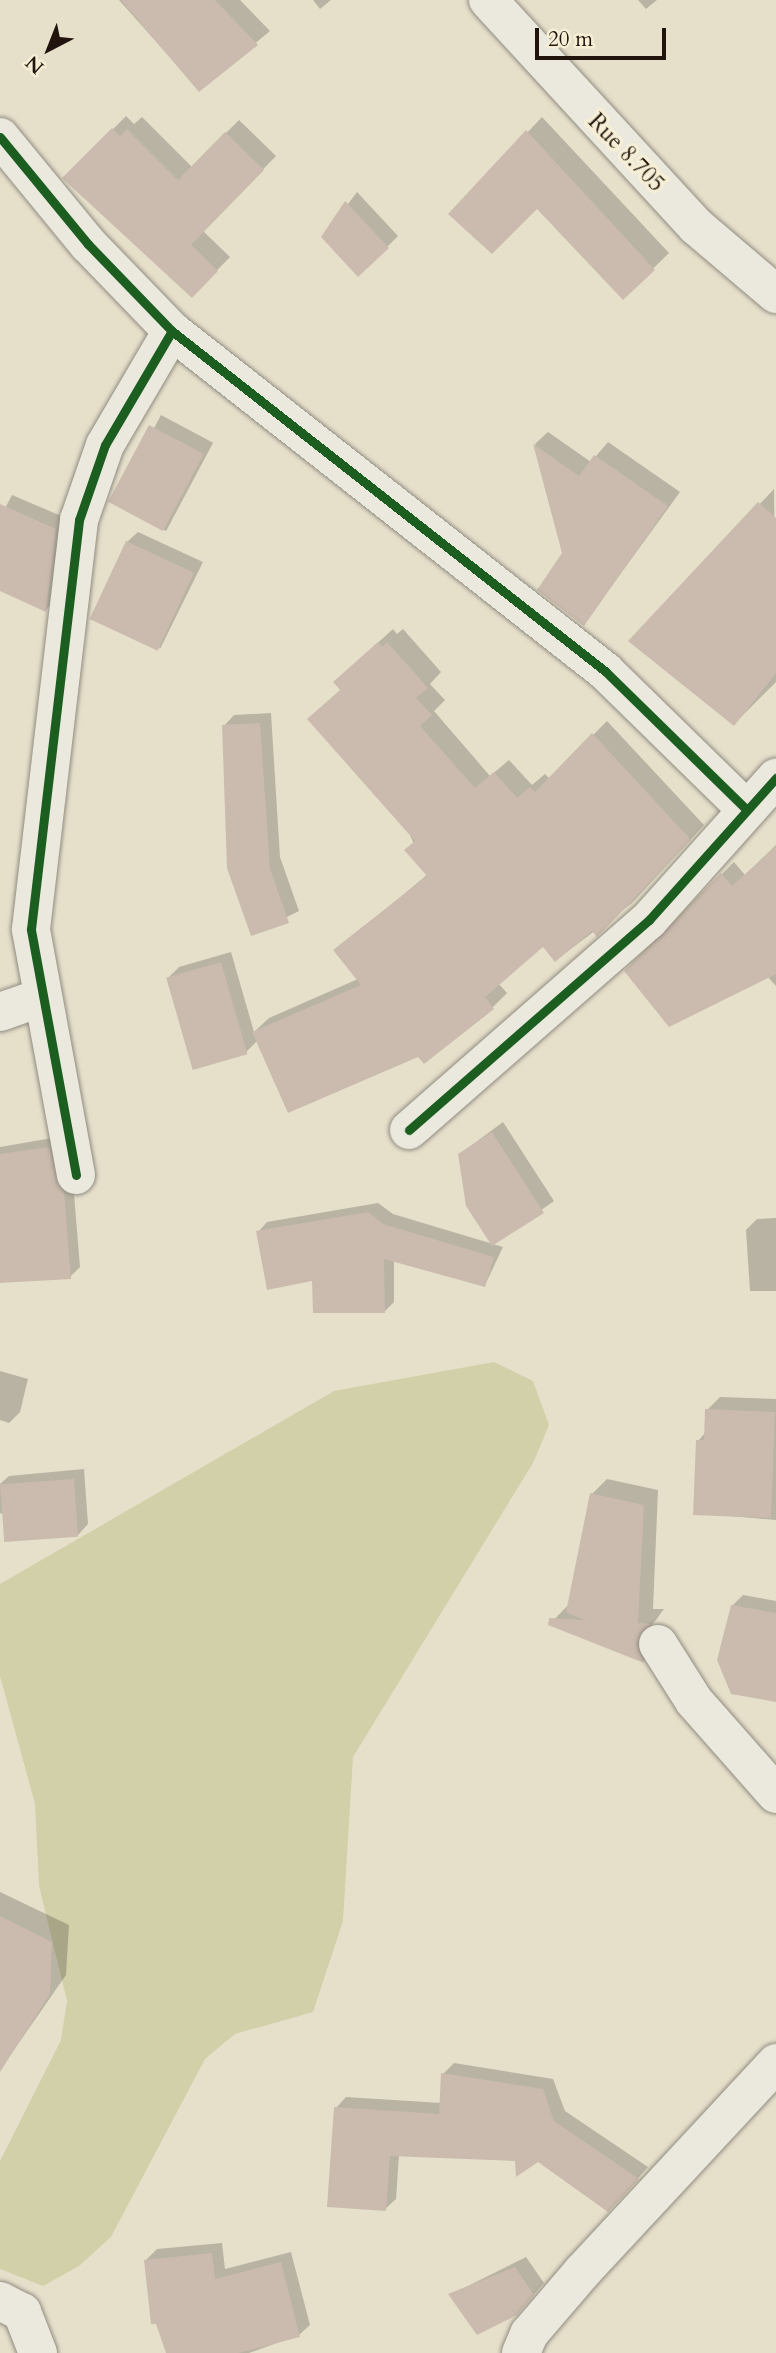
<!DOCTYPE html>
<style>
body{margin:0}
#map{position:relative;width:776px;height:2353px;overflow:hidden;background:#e6e0cb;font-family:Cardo,serif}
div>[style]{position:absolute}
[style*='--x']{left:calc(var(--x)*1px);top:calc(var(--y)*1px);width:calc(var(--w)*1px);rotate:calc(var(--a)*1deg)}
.green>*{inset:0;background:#d2d0a9}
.shadow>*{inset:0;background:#0003;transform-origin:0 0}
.building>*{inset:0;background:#cbbbae;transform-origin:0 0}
.roads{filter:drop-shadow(0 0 2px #918c80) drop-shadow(0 0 2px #918c80)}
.minor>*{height:38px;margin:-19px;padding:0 19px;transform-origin:19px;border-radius:19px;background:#ebe8dd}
.cycleway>*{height:9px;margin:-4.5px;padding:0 4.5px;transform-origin:4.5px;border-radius:4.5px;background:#1b5e20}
span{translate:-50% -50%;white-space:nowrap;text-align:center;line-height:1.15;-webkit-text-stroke:7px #f6efd6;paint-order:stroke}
.street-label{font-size:23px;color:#21140c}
.north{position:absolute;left:14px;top:14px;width:70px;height:70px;-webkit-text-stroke:5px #f6efd6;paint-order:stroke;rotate:222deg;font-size:19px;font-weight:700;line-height:28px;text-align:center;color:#21140c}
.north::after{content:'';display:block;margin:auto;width:24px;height:32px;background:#21140c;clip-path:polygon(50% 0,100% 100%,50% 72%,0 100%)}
.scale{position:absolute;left:535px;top:28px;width:131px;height:32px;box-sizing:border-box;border:4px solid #21140c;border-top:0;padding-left:9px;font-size:21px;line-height:24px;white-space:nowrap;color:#21140c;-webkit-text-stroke:5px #f6efd6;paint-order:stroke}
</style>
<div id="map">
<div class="green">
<i style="clip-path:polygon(494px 1362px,533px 1381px,549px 1425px,533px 1463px,353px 1757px,343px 1921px,313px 2012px,235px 2034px,205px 2059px,111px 2237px,79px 2266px,43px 2286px,0 2269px,0 2161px,61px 2040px,67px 2001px,39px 1886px,35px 1804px,0 1676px,0 1584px,334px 1391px)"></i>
</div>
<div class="shadow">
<i style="clip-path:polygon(119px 0,240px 0,270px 31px,199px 90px)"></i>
<i style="clip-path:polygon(313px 0,331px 0,320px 9px)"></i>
<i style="clip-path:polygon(638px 0,657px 0,646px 9px)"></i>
<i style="clip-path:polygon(126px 116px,134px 124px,142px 117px,192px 167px,239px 120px,276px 156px,203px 231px,230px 257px,192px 296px,65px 178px)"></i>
<i style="clip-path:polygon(542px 117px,669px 253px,623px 298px,538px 206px,451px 214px)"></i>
<i style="clip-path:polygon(357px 192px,398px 236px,387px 247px,323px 237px)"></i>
<i style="left:161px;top:415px;width:59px;height:100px;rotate:28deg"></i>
<i style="clip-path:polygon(548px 432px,591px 462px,608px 442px,680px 492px,584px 624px,535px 444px)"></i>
<i style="clip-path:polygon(774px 489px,776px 682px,734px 724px,630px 641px)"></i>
<i style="clip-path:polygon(12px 495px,66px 518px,56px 599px,46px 610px,0 589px,0 518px)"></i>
<i style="clip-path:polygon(138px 532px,203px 562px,160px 649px,127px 542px)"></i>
<i style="clip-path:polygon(393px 629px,397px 634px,403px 629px,441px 672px,430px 684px,445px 700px,434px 711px,490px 776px,509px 760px,532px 785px,545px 774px,550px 779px,607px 721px,704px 825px,632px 903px,556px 960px,543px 944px,498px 983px,507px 993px,493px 1007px,419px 1055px,258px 1040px,246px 1052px,168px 978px,179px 967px,231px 952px,254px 1032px,269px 1018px,358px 979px,336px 951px,428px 874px,342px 689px,350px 668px)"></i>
<i style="clip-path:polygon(271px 713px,280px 857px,299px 911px,253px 934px,224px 726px,234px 715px)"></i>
<i style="clip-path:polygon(776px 845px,776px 986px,767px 976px,626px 971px,734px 862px,745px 875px)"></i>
<i style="clip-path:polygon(503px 1122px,554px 1201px,493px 1244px,503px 1247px,485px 1285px,394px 1259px,394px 1302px,384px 1312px,314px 1279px,258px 1232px,267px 1222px,378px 1203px,393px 1214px,493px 1244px,460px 1154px)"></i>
<i style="clip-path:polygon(58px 1137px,73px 1182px,80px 1267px,70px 1277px,0 1281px,0 1147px)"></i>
<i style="clip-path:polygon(776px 1218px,776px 1291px,750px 1291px,746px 1230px,757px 1219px)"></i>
<i style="clip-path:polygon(0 1371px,28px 1379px,20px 1412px,9px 1423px,0 1420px)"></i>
<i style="clip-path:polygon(720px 1397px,776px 1399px,776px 1520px,695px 1513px,698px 1441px,706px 1432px,707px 1410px)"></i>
<i style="clip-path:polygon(84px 1469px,88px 1524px,78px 1535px,0 1513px,0 1484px,9px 1476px)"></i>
<i style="clip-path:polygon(607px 1479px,658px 1490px,653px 1609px,664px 1609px,650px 1628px,658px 1647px,644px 1661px,550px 1624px,569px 1604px,592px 1494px)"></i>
<i style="clip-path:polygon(743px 1595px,776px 1601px,776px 1700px,732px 1606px)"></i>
<i style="clip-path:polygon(0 1892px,69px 1925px,66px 1975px,0 2070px)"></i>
<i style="clip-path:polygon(454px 2063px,553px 2079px,565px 2111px,648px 2167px,619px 2199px,539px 2160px,399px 2155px,396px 2199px,385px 2209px,336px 2108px,346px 2097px,441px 2103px,443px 2074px)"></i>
<i style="clip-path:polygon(222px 2243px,225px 2269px,291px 2252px,310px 2325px,299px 2335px,249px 2353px,168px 2353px,146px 2260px,157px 2249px)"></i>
<i style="clip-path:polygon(526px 2257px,544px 2283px,527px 2302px,450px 2295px)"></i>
</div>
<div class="building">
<i style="clip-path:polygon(121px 0,215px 0,258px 45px,199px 92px)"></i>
<i style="clip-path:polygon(112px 128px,120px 136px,127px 129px,178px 180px,225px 132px,264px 170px,191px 245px,218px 271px,192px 298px,62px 178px)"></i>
<i style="clip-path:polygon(526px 130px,655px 270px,623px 300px,537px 209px,492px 254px,448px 214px)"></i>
<i style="clip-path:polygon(345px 201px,389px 248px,358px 277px,321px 237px)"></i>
<i style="left:149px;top:425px;width:62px;height:87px;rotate:28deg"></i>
<i style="clip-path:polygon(533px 444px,579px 476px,594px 455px,668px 506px,584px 626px,537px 590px,562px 553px)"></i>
<i style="clip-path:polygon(758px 502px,776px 518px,776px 673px,734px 726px,628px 641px)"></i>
<i style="clip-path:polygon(0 504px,56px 529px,46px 612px,0 591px)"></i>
<i style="left:126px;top:541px;width:75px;height:86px;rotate:25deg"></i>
<i style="clip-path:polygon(378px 642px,382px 647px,387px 642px,428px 688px,416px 698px,432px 715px,420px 726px,475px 788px,494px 772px,517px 798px,530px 787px,535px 792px,592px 733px,691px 840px,597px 937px,592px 931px,555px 962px,543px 947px,485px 997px,494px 1009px,424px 1064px,418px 1057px,288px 1113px,252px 1032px,361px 985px,333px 950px,427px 876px,404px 850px,415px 841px,307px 719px,340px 690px,333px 682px)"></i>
<i style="clip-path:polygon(260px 723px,270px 868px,289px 923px,251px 936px,227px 868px,222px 725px)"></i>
<i style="clip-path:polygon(776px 846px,776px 974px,669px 1027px,624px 971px,721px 873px,732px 886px)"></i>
<i style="left:221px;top:962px;width:96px;height:57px;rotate:74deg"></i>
<i style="clip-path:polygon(492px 1132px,544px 1213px,492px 1246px,466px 1206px,458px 1154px)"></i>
<i style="clip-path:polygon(49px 1147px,64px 1192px,71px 1279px,0 1283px,0 1154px)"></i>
<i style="clip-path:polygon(368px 1212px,383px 1224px,494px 1257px,485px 1287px,384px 1259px,385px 1313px,313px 1313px,312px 1281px,267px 1290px,256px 1231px)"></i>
<i style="clip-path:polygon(705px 1409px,775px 1412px,771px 1518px,693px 1515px,696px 1440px,704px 1440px)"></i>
<i style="left:74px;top:1479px;width:58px;height:74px;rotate:86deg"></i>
<i style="clip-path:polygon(590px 1493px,644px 1505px,638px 1623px,651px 1624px,636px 1644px,644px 1663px,548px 1625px,549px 1618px,584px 1620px,566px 1612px)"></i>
<i style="clip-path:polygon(731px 1605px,776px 1613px,776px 1702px,731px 1694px,717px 1660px)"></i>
<i style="clip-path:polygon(0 1916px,52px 1942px,50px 1994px,0 2072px)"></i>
<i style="clip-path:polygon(441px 2073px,543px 2089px,554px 2121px,639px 2179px,608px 2212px,538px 2162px,516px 2177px,515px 2161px,390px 2156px,386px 2211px,327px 2207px,334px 2107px,439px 2114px)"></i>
<i style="clip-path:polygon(212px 2253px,215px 2279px,281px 2262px,300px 2337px,239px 2353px,166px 2353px,156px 2324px,151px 2324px,144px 2260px)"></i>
<i style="clip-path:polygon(515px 2267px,534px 2295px,517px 2315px,477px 2335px,448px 2294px)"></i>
</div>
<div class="roads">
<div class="minor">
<i style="--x:488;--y:0;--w:307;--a:47.4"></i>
<i style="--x:696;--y:226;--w:105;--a:40.4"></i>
<i style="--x:0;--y:137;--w:139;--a:50.6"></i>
<i style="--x:88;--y:244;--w:121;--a:46"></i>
<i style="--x:172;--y:331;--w:551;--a:38.14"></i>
<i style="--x:605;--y:671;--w:196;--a:44.4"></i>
<i style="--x:0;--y:1012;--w:42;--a:-19.3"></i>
<i style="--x:409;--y:1130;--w:319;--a:-41.2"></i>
<i style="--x:649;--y:920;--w:191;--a:-48.2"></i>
<i style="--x:76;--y:1175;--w:250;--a:-100.4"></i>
<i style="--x:31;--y:929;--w:412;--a:-83.3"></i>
<i style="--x:79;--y:520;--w:79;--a:-70.9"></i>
<i style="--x:105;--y:445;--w:132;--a:-59.6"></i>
<i style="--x:658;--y:1644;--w:67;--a:57.7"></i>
<i style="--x:694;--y:1701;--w:124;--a:48.6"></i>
<i style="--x:0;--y:2301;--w:25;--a:27"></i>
<i style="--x:22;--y:2312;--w:44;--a:68.7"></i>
<i style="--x:521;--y:2353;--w:21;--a:-67"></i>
<i style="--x:529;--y:2334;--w:83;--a:-49.4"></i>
<i style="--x:583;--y:2271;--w:284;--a:-47.1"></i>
</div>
</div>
<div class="cycleway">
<i style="--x:0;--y:137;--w:139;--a:50.6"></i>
<i style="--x:88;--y:244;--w:121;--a:46"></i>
<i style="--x:172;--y:331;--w:551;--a:38.14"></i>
<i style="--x:605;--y:671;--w:196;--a:44.4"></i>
<i style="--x:409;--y:1130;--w:319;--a:-41.2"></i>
<i style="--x:649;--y:920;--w:191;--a:-48.2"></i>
<i style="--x:76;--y:1175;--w:250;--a:-100.4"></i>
<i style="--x:31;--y:929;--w:412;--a:-83.3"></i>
<i style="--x:79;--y:520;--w:79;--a:-70.9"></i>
<i style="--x:105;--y:445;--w:132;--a:-59.6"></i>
</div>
<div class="street-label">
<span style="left:626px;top:153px;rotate:46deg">Rue 8.705</span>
</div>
<div class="north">N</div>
<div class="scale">20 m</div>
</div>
